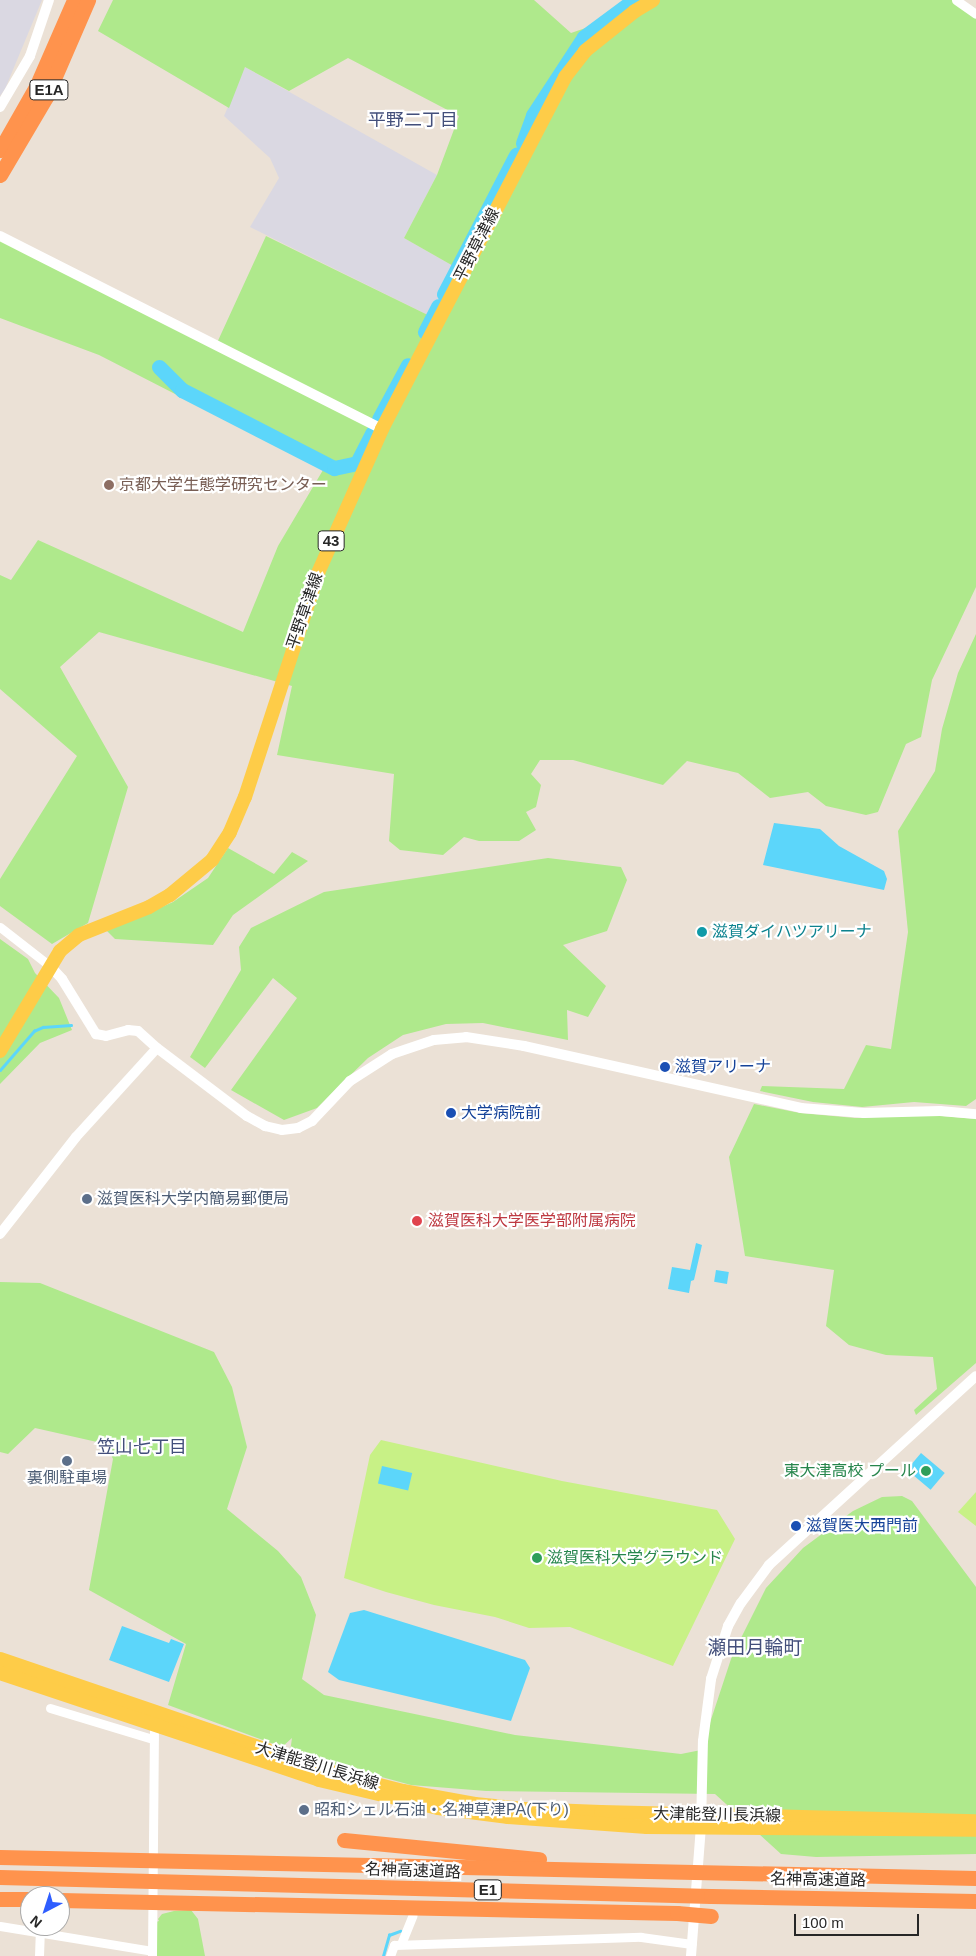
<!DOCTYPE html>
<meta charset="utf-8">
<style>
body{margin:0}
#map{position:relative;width:976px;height:1956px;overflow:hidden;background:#ebe1d6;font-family:Arial,"Noto Sans JP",sans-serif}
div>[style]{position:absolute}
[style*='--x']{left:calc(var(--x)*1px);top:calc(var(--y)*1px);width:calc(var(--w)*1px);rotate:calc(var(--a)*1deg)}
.industrial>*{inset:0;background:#dad8e2}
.green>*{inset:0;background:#afe98c}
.pitch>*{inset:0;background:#c8f186}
.water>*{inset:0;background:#5cd6fa;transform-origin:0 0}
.stream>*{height:2.5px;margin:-1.25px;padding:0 1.25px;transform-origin:1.25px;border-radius:1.25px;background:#5cd6fa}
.river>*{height:15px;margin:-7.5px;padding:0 7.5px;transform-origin:7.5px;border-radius:7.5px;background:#5cd6fa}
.minor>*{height:9px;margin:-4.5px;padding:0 4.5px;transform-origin:4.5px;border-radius:4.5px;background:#fff}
.tertiary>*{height:10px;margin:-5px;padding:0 5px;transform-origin:5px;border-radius:5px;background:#fff}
.primary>*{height:14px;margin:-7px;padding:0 7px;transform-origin:7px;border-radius:7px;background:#fecc48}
.motorway>*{height:15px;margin:-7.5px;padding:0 7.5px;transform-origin:7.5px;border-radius:7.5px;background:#ff934d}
.dots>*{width:14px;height:14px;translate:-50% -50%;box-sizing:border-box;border:2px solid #fff;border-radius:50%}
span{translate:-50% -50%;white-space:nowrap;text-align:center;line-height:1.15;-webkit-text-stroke:4.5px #fff;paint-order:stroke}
.shield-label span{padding:1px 4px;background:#fff;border:1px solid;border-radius:4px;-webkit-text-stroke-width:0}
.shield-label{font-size:15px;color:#272727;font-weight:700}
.street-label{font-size:16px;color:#272727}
.education-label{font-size:16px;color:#785e54}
.left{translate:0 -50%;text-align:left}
.culture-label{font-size:16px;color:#0d838f}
.transit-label{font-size:16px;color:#164399}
.service-label{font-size:16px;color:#4e5e75}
.health-label{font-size:16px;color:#be3a42}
.leisure-label{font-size:16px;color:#27864d}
.right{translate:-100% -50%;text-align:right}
.neighbourhood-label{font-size:18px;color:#434f7b}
.quarter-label{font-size:19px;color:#434f7b}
.north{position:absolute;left:20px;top:1886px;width:50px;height:50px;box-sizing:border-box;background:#fff;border:1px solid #a9a9a9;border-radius:50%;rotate:220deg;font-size:14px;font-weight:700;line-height:20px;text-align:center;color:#272727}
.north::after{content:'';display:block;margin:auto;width:18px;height:22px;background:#2f5eff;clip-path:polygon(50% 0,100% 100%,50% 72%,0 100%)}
.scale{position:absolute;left:794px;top:1914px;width:125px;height:22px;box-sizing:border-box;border:2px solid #272727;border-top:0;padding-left:6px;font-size:15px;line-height:18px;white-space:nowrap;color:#272727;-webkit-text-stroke:4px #fff;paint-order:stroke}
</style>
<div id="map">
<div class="industrial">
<i style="clip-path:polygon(0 0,42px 0,5px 89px,0 96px)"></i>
<i style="clip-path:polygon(245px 67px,437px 175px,404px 238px,462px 271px,436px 319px,250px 227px,279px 178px,270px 158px,224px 116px)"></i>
</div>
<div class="green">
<i style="clip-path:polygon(113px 0,534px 0,571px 33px,635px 11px,657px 0,955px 0,976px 18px,976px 587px,932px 680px,921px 737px,906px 744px,878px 812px,866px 815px,826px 806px,808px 792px,770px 798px,738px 773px,687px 761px,663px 785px,573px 760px,540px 760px,531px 774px,541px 785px,536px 807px,526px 812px,536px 830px,519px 841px,479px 841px,464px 837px,443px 855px,400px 850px,389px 841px,394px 774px,277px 755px,292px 686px,99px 632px,60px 667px,128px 787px,88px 923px,52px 944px,0 906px,0 879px,77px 756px,0 689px,0 575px,11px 580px,38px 540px,243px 632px,278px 546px,323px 470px,99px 355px,0 318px,0 236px,216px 345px,266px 236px,436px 319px,462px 271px,404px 238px,437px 175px,459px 116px,348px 58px,289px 91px,245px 67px,229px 108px,98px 31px)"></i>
<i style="clip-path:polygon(976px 634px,976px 1099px,966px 1106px,914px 1102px,862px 1107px,813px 1102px,760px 1091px,762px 1086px,844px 1089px,866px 1045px,891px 1049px,908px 932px,898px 831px,935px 771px,942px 729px,958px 673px)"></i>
<i style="clip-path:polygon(228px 848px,274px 874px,292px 852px,308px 861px,233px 915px,213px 945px,115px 939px,107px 931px,173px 902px,208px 878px)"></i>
<i style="clip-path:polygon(548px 858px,621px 867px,627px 880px,607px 931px,563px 945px,606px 986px,588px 1017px,567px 1010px,568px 1040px,483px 1023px,446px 1024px,403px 1035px,368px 1058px,317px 1108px,284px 1120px,231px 1090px,297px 998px,273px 978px,205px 1068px,190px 1057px,241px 970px,239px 947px,251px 928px,324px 892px)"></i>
<i style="clip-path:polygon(0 939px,28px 959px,35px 973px,59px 998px,72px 1030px,40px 1043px,0 1084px)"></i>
<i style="clip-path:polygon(754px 1104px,800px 1113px,855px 1118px,931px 1115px,976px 1119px,976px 1363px,916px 1415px,914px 1410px,937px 1389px,933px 1357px,886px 1355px,849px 1345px,826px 1326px,834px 1270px,745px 1256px,729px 1157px)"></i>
<i style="clip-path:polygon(0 1282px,40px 1283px,214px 1352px,232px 1387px,247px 1447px,227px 1509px,278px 1551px,301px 1577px,316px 1615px,302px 1679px,324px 1695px,515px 1735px,681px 1754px,701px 1750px,732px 1656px,766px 1588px,803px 1548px,853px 1511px,882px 1497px,902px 1496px,912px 1501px,976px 1587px,976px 1854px,816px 1857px,781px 1854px,715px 1794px,486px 1791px,411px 1785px,290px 1752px,292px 1738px,282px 1747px,168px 1705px,186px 1644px,89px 1590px,113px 1459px,106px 1444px,35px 1428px,8px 1454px,0 1452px)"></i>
<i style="clip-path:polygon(191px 1910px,198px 1919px,205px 1956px,155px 1956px,156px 1922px,159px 1921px,158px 1919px,162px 1914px,174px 1911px)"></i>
</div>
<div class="pitch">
<i style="clip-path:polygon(381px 1440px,562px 1481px,717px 1510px,735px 1539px,673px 1666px,570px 1627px,529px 1628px,495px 1617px,434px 1605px,386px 1592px,344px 1578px,370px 1455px)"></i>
<i style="clip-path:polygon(976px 1492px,976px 1526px,958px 1512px)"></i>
</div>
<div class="water">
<i style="clip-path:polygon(774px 823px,820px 829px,839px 846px,884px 871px,887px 879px,884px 890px,763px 865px)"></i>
<i style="clip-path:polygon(696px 1243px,702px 1245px,694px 1280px,691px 1281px,689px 1293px,668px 1289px,672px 1267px,690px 1270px)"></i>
<i style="left:716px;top:1270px;width:13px;height:12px;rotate:9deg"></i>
<i style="left:921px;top:1453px;width:31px;height:22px;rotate:40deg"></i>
<i style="left:382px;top:1466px;width:31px;height:18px;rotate:13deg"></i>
<i style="clip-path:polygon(364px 1610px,525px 1660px,530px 1668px,511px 1721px,339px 1680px,328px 1672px,350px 1613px)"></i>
<i style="clip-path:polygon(122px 1626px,169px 1643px,171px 1639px,184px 1644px,169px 1682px,109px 1660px)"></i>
</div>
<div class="stream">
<i style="--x:0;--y:1070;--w:52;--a:-48.9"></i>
<i style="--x:34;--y:1031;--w:10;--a:-24"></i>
<i style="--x:43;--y:1027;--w:28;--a:-4"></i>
<i style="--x:383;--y:1956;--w:22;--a:-74"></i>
<i style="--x:389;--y:1935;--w:12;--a:-20"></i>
</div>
<div class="river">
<i style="--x:523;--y:143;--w:30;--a:-70"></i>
<i style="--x:533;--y:115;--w:93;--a:-56.8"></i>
<i style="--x:584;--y:37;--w:62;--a:-36.5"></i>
<i style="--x:444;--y:294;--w:157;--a:-62.6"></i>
<i style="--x:425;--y:332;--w:29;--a:-63"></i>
<i style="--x:159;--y:367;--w:33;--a:45"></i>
<i style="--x:182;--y:390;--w:171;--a:27.2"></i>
<i style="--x:334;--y:468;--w:24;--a:-12"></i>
<i style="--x:357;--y:463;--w:34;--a:-63"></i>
<i style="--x:379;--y:419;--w:61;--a:-61.8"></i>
</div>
<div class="minor">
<i style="--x:956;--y:0;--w:24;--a:35"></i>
<i style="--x:0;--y:927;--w:63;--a:38"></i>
<i style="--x:50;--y:1708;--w:108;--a:16.8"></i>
<i style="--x:0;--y:1926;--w:154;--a:9.3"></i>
<i style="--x:401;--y:1944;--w:31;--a:-68"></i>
<i style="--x:39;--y:1956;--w:23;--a:-88"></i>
<i style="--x:152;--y:1956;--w:234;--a:-89.5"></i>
<i style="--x:390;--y:1956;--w:12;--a:-70"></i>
<i style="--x:394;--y:1945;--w:247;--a:-1.9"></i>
<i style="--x:641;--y:1937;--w:51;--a:7.8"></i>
</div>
<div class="tertiary">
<i style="--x:0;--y:107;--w:59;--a:-59.5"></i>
<i style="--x:30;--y:56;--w:59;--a:-71.3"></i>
<i style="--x:0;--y:236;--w:428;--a:26.8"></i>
<i style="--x:50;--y:966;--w:18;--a:47"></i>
<i style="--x:62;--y:979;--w:65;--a:58.3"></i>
<i style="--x:96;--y:1034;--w:10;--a:11"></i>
<i style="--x:106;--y:1036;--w:23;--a:-15"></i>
<i style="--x:128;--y:1030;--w:10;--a:6"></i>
<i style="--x:138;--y:1031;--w:25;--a:42"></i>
<i style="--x:157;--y:1048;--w:113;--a:37.1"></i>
<i style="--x:247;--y:1116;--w:21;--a:29"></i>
<i style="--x:265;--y:1126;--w:17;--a:13"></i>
<i style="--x:282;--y:1130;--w:16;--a:-7"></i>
<i style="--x:298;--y:1128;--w:16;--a:-27"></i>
<i style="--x:312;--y:1121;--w:55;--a:-46.5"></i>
<i style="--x:350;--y:1081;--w:50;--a:-32.7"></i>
<i style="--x:392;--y:1054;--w:44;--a:-18.4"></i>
<i style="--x:434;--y:1040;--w:32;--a:-5"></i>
<i style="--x:466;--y:1037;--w:59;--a:8.8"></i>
<i style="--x:524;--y:1046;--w:284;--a:12.6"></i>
<i style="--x:801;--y:1108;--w:63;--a:4.5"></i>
<i style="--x:864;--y:1113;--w:76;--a:-1.5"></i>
<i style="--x:940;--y:1111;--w:36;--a:5"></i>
<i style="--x:0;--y:1234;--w:123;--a:-51.9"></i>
<i style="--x:76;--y:1137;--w:120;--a:-47.7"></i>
<i style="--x:691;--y:1956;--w:129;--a:-85.6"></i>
<i style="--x:701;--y:1827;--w:86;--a:-88.7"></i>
<i style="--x:703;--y:1741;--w:63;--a:-82.6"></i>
<i style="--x:711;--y:1679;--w:56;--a:-72.2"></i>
<i style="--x:728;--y:1626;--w:26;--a:-61"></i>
<i style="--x:741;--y:1603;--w:47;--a:-53.6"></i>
<i style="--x:769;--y:1565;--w:280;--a:-42.4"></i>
</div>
<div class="primary">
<i style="--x:0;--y:1051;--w:117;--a:-59"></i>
<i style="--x:60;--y:951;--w:25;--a:-40"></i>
<i style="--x:79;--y:935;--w:75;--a:-21.8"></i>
<i style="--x:149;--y:907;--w:24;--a:-30"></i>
<i style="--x:170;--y:895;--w:55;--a:-39.8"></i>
<i style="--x:212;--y:860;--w:33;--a:-57"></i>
<i style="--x:230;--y:832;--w:38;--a:-67"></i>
<i style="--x:245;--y:797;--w:236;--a:-71.9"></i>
<i style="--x:318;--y:573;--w:158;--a:-66"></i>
<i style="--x:382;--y:429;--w:397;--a:-62.5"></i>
<i style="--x:565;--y:77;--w:33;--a:-52"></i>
<i style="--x:585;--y:51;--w:64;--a:-38.7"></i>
<i style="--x:635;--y:11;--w:21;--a:-31"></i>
<i style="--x:0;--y:1659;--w:363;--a:18.8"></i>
<i style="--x:344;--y:1776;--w:61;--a:14.3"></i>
<i style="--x:403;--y:1791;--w:73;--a:10.2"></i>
<i style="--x:475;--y:1804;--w:49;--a:5.8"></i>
<i style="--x:524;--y:1809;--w:77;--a:2.2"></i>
<i style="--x:601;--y:1812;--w:375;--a:1.4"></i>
<i style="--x:0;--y:1673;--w:336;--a:18.5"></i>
<i style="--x:319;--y:1780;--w:122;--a:13.2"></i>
<i style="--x:438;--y:1808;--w:71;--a:7.3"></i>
<i style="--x:508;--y:1817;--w:139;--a:4.1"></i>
<i style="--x:647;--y:1827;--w:329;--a:0.5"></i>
</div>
<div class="motorway">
<i style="--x:0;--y:150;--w:73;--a:-60.3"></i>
<i style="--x:36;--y:87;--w:95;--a:-66.4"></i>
<i style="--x:0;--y:175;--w:91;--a:-59.5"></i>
<i style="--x:46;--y:97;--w:106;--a:-66.6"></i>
<i style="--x:344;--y:1840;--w:196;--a:5.6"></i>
<i style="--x:0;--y:1857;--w:976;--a:1.23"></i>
<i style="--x:0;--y:1877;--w:711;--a:1.53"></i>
<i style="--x:711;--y:1896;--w:265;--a:1.1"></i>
<i style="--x:0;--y:1899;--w:30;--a:0"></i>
<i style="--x:60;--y:1900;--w:617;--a:1.21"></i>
<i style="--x:677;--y:1913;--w:34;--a:5"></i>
</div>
<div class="dots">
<i style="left:109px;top:485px;background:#8d6e63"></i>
<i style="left:702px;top:932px;background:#0f9aa8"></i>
<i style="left:665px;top:1067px;background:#1a4fb4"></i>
<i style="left:451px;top:1113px;background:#1a4fb4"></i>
<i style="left:87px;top:1199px;background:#5c6f8a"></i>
<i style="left:417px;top:1221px;background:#e0444e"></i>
<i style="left:67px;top:1461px;background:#5c6f8a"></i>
<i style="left:926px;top:1471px;background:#2e9e5b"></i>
<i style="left:796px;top:1526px;background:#1a4fb4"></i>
<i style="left:537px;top:1558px;background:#2e9e5b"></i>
<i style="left:304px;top:1810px;background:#5c6f8a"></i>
</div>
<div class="shield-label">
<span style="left:49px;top:90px">E1A</span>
<span style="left:331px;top:541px">43</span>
<span style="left:488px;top:1890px">E1</span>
</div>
<div class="street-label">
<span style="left:477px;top:245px;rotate:-63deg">平野草津線</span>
<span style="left:305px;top:611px;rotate:-71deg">平野草津線</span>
<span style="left:317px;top:1766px;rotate:17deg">大津能登川長浜線</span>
<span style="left:717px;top:1815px;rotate:1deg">大津能登川長浜線</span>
<span style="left:413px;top:1871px;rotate:2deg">名神高速道路</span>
<span style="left:818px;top:1880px;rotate:1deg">名神高速道路</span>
</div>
<div class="education-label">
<span class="left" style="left:119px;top:485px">京都大学生態学研究センター</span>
</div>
<div class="culture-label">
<span class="left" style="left:712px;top:932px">滋賀ダイハツアリーナ</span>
</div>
<div class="transit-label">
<span class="left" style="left:675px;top:1067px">滋賀アリーナ</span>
<span class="left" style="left:461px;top:1113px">大学病院前</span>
<span class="left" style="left:806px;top:1526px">滋賀医大西門前</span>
</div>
<div class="service-label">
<span class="left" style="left:97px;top:1199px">滋賀医科大学内簡易郵便局</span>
<span style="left:67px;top:1478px">裏側駐車場</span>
<span class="left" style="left:314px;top:1810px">昭和シェル石油・名神草津PA(下り)</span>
</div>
<div class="health-label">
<span class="left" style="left:428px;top:1221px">滋賀医科大学医学部附属病院</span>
</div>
<div class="leisure-label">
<span class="right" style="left:916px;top:1471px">東大津高校 プール</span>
<span class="left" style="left:547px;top:1558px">滋賀医科大学グラウンド</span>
</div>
<div class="neighbourhood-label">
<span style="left:413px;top:120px">平野二丁目</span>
<span style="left:142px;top:1447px">笠山七丁目</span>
</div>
<div class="quarter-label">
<span style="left:755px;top:1648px">瀬田月輪町</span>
</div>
<div class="north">N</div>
<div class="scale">100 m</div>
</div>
